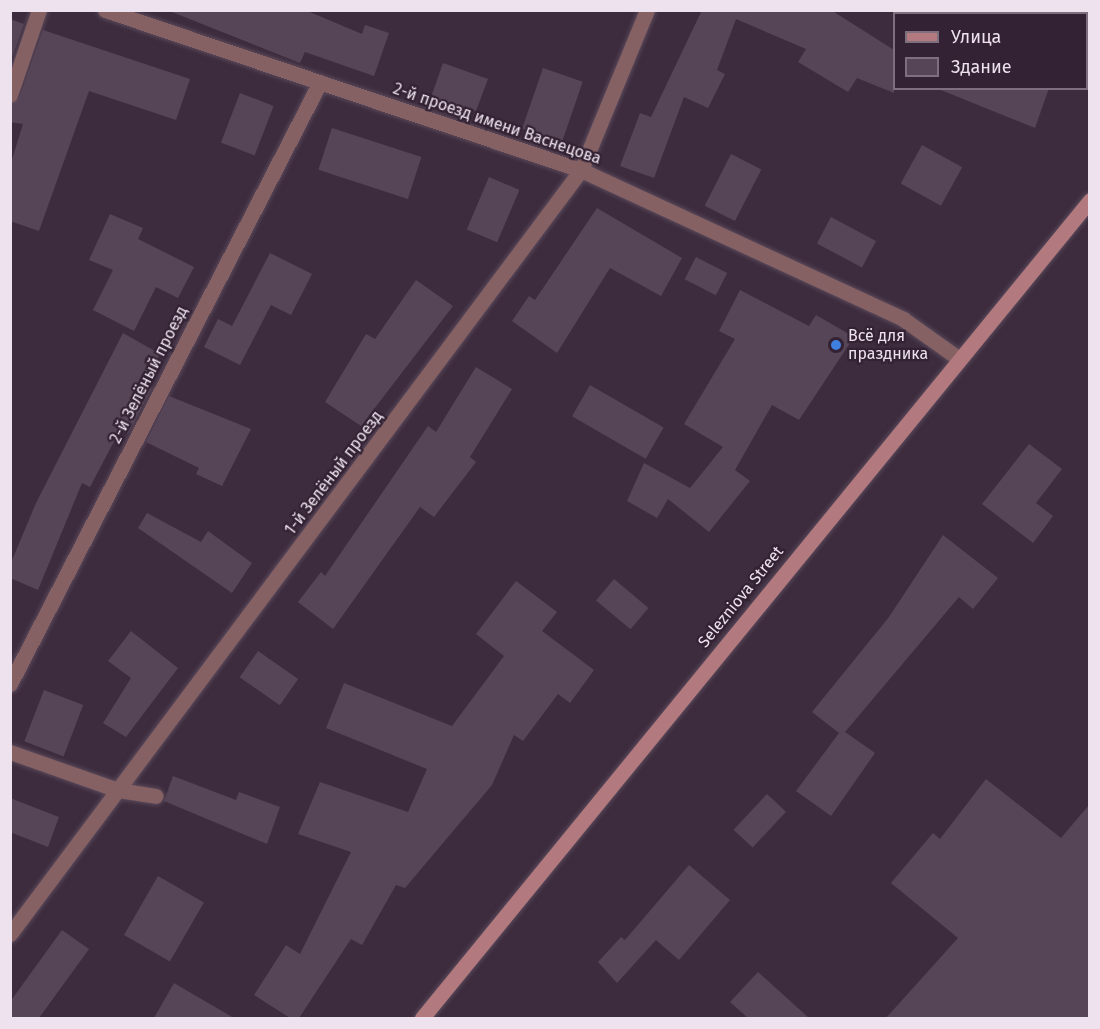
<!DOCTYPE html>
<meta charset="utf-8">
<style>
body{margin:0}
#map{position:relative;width:1100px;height:1029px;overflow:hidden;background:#3d2c3e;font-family:"Fira Sans",sans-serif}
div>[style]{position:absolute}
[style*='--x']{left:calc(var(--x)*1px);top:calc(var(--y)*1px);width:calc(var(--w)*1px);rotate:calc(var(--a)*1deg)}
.building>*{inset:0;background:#564557;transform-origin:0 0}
.roads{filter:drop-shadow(0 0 2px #59495a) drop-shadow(0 0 2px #59495a)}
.street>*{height:15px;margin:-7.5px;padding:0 7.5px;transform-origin:7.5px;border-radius:7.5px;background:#856164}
.secondary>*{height:15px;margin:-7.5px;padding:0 7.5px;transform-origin:7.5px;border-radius:7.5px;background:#b27a7f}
.dots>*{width:16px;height:16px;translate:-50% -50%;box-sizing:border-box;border:3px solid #323;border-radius:50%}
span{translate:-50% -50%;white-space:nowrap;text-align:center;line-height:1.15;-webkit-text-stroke:4.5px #323;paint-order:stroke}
.street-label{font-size:16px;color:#ede2ee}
.poi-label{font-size:16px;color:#ede2ee}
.left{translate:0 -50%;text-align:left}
.frame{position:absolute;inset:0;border:12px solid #ede2ee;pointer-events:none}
.legend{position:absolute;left:893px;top:12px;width:195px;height:78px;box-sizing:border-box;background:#323;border:2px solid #7d6f7e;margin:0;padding:8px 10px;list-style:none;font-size:18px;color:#ede2ee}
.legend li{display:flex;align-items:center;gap:12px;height:30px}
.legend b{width:30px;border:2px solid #7d6f7e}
</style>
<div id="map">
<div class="building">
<i style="clip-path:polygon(167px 10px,305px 10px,362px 34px,365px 25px,389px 33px,374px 76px,305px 52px,300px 63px)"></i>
<i style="clip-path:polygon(702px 10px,831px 10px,894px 50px,894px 93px,857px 78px,848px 92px,798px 62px,806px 49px,736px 19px,717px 70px,725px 74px,708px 108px,684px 97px,654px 178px,620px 166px,640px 113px,651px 117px)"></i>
<i style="clip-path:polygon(10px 19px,24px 24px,10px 63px)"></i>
<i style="clip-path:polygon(43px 30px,190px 79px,176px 120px,89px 91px,39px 231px,10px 221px,10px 166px,23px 124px,10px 122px,10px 105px,19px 98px)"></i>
<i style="clip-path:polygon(443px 63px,488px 79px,476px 111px,464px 107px,460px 114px,429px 103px)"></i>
<i style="left:543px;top:68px;width:42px;height:64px;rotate:19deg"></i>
<i style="clip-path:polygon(936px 88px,1049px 88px,1035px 128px)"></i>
<i style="left:240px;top:93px;width:36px;height:53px;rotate:21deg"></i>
<i style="left:332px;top:128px;width:94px;height:44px;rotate:18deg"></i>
<i style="left:922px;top:145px;width:46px;height:44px;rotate:29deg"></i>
<i style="left:731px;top:154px;width:34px;height:58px;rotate:27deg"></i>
<i style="left:489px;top:177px;width:33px;height:57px;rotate:23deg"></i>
<i style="clip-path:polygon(597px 208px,682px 258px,661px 296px,610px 268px,557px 353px,512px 321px,529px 296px,535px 300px)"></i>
<i style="clip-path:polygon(110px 214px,143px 228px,138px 239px,194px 267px,178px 298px,156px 287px,134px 331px,93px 310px,113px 270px,89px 260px)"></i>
<i style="left:831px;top:217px;width:51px;height:30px;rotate:28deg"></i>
<i style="clip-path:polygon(270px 253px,312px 274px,291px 315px,271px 305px,240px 365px,204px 347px,218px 319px,232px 326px)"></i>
<i style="left:696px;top:257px;width:35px;height:25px;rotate:27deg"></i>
<i style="clip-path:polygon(416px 280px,453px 306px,361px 426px,325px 402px,366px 334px,375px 339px)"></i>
<i style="clip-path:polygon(740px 290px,809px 326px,816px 315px,854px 337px,799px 420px,772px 405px,735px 470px,750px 481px,709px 532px,668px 499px,657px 518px,627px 501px,644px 463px,690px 488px,723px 447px,684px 424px,735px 339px,719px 331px)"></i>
<i style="clip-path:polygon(123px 333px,160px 354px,143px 384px,152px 388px,128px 434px,120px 430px,90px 487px,82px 483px,38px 590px,10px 578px,10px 565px,36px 503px)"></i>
<i style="clip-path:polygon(476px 367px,512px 389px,470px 457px,476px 462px,434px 517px,420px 507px,333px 629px,298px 602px,321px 572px,325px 576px,428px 426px,436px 432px)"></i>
<i style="left:590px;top:385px;width:85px;height:36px;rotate:30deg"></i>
<i style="clip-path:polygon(169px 396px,251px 429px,222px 486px,196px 474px,199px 468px,146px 442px)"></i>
<i style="clip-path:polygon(1029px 444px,1062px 469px,1036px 503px,1053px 516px,1033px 543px,982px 504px)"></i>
<i style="clip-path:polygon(147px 513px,201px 542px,208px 531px,252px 563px,232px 593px,138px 528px)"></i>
<i style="clip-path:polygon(943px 535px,998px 578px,973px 609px,959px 597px,845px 732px,875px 753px,831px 816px,796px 791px,839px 733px,812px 712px,889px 617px)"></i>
<i style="left:614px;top:579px;width:45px;height:28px;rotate:40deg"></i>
<i style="clip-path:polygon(516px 581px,557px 612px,542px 631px,594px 670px,570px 703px,558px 694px,523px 741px,514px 735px,492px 785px,405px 888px,396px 885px,362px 945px,351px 939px,299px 1018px,290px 1018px,254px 995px,286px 945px,300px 954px,351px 852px,298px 834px,320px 782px,408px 812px,427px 769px,326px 728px,344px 683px,452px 726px,504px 656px,476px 634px)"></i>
<i style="clip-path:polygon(131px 631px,178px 668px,126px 737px,103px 723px,131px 678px,108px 661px)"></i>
<i style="left:258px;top:651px;width:49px;height:32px;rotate:35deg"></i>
<i style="left:44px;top:690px;width:42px;height:55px;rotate:21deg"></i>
<i style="clip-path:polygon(173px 776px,236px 800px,239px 792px,280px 807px,267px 844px,164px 801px)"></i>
<i style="clip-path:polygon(986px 779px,1061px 838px,1089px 805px,1089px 1018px,886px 1018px,958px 938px,891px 883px,933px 833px,940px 839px)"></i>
<i style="left:767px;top:794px;width:26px;height:49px;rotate:43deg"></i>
<i style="clip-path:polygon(10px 798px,59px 817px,48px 847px,10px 832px)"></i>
<i style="clip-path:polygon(689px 865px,730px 900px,679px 960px,656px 940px,617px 983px,598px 962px,621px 937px,625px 940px)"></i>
<i style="left:158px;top:876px;width:53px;height:68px;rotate:30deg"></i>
<i style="clip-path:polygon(62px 930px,89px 949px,39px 1018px,10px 1018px,10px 1002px)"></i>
<i style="clip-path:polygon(758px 972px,809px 1018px,748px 1018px,730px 1002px)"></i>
<i style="clip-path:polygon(174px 983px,234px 1018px,154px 1018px)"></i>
</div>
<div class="roads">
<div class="street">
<i style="--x:105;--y:10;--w:502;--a:18.58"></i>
<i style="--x:581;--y:170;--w:355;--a:24.8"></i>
<i style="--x:903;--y:319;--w:67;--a:35.3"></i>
<i style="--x:959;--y:10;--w:9;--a:27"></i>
<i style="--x:1086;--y:56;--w:4;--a:27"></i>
<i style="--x:10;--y:95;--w:90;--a:-71.2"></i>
<i style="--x:10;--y:684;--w:677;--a:-62.75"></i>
<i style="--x:10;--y:752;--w:114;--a:19.4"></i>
<i style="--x:118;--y:790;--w:38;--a:9"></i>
<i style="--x:10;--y:934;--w:954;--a:-53.23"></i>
<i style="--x:581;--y:170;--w:173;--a:-67.6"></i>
</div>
<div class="secondary">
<i style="--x:422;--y:1018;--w:1056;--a:-50.76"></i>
</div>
</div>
<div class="dots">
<i style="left:836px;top:345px;background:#3f7fe0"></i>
</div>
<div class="street-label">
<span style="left:497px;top:124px;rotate:19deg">2-й проезд имени Васнецова</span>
<span style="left:149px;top:375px;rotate:-63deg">2-й Зелёный проезд</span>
<span style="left:334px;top:473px;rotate:-53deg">1-й Зелёный проезд</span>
<span style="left:741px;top:597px;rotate:-51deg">Selezniova Street</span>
</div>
<div class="poi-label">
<span class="left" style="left:848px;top:345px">Всё для<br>праздника</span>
</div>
<div class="frame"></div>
<ul class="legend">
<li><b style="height:8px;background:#b27a7f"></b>Улица</li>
<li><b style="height:16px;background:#564557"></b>Здание</li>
</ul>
</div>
